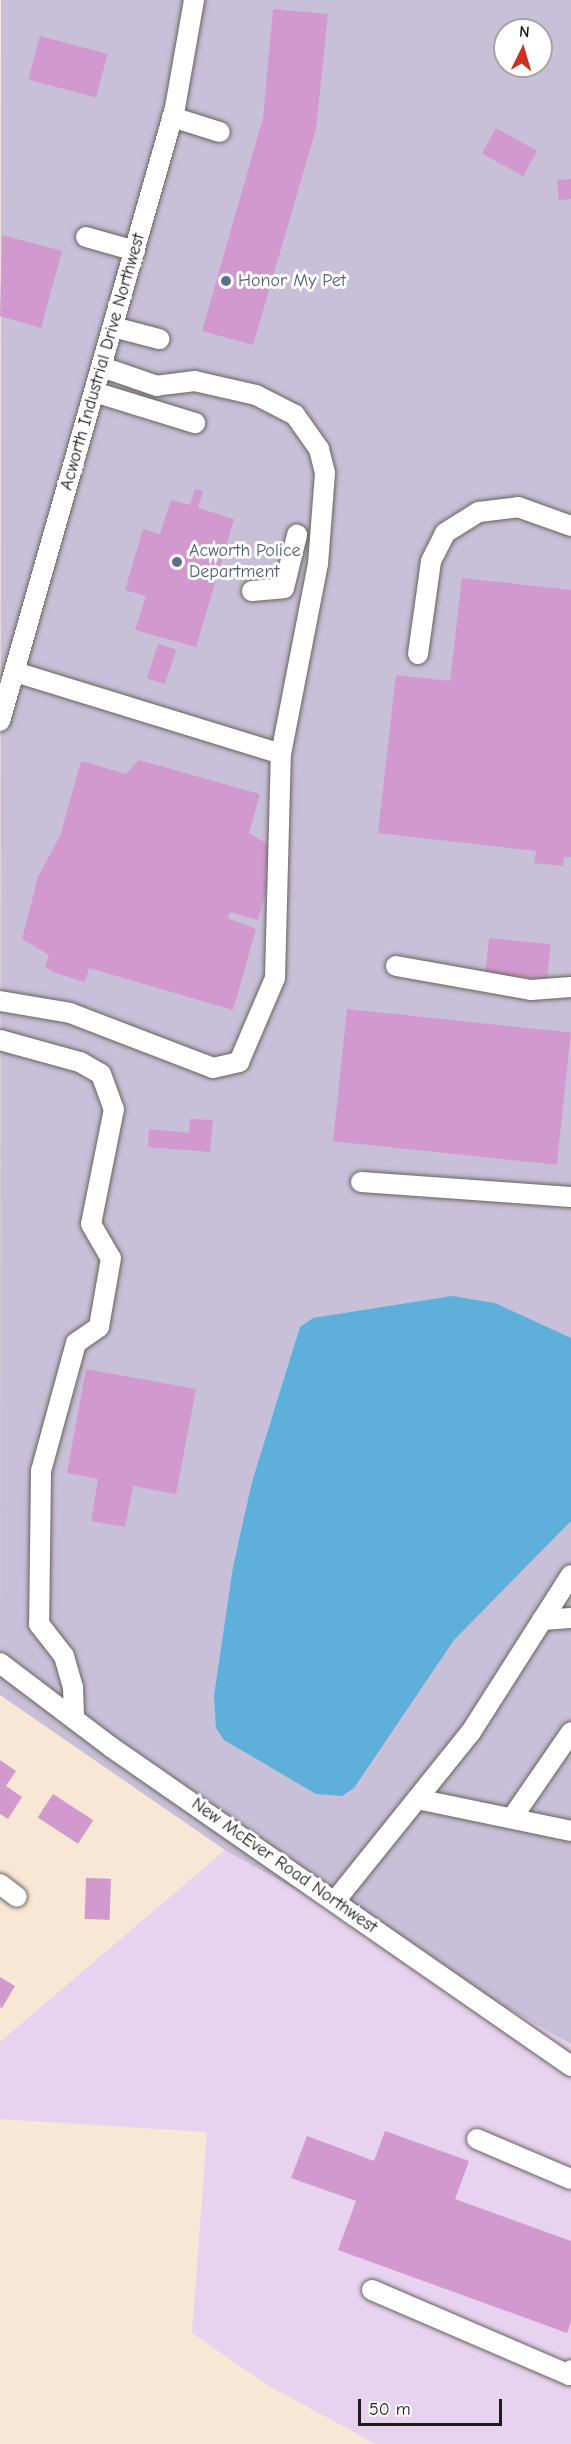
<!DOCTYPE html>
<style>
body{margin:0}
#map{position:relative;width:571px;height:2444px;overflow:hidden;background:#f7e7d4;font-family:"Comic Neue",sans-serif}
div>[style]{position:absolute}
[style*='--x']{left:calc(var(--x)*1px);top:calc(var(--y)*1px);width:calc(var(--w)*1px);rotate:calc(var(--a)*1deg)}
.built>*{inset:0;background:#e7d2ef}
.industrial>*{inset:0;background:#c8bfd8}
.water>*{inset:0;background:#5eb0da}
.building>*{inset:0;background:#d299cf;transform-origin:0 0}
.roads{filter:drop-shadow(0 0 2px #69635c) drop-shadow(0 0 2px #69635c)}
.minor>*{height:20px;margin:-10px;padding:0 10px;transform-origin:10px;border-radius:10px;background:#fff}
.dots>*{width:16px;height:16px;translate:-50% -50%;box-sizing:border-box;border:3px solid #fff;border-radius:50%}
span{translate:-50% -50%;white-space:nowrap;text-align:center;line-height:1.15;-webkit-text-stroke:6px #fff;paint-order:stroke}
.service-label{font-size:18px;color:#4e5e75}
.left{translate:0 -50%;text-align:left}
.street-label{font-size:18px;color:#1c1c1c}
.north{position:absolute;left:493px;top:18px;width:60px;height:60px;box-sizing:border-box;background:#fff;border:2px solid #a4a4a4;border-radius:50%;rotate:5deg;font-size:16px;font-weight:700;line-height:24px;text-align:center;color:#1c1c1c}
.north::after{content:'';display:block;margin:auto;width:21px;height:27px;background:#c8321e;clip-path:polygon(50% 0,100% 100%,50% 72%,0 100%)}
.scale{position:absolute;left:358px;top:2399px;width:144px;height:27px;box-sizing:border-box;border:3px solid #1c1c1c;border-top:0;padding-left:8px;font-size:18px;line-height:21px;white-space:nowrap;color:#1c1c1c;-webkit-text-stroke:4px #fff;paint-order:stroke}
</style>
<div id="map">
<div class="built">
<i style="clip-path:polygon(225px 1850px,571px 2044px,571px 2444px,376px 2444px,269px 2386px,192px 2333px,207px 2132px,0 2119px,0 2042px)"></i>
</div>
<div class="industrial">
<i style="clip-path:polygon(evenodd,1px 0,571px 0,571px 2044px,225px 1850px,0 1695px,1px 0,505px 30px,541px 30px,541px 66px,505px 66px,505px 30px)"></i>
</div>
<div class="water">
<i style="clip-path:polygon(452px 1296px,495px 1303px,571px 1338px,571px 1521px,454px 1640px,354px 1788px,342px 1796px,316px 1794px,224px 1740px,216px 1728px,214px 1696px,233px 1567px,252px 1482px,300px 1327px,313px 1318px)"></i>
</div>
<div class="building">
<i style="clip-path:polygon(273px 9px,328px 14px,316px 129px,253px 345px,202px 331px,263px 118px)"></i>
<i style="left:40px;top:36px;width:70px;height:45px;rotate:15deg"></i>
<i style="left:496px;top:128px;width:47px;height:29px;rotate:29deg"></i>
<i style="clip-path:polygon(571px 179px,571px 199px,559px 200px,557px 180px)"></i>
<i style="clip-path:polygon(2px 235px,62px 251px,41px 328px,0 316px)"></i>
<i style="clip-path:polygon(195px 489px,203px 491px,198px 508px,234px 519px,196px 647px,135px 630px,146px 596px,125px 590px,143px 529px,160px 534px,171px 500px,190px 505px)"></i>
<i style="clip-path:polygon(462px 578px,571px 590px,571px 857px,564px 857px,563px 866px,534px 863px,536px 851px,378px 833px,396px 675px,450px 681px)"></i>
<i style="left:158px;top:644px;width:19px;height:36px;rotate:18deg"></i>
<i style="clip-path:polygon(139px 760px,260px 794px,249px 833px,272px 847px,265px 875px,270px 878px,258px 920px,231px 912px,227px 918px,256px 929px,233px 1010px,89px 968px,85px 982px,55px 973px,45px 967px,49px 955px,22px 939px,38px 877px,60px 836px,81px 761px,126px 774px)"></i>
<i style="left:489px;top:938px;width:62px;height:35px;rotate:6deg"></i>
<i style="left:347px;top:1009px;width:225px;height:133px;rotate:6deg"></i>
<i style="clip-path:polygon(190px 1119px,213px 1120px,210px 1152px,148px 1147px,149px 1129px,189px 1133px)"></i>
<i style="clip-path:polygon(86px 1369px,196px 1389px,176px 1494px,133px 1486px,125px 1527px,91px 1521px,98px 1479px,67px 1473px)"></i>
<i style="clip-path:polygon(0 1760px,16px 1771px,6px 1786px,22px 1797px,8px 1819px,0 1814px)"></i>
<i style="left:53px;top:1794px;width:48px;height:28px;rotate:33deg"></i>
<i style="left:86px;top:1878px;width:25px;height:41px;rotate:2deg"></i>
<i style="clip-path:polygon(0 1977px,15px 1986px,2px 2008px,0 2007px)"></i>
<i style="clip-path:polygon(385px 2131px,469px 2161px,455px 2199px,571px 2241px,571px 2322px,567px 2333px,338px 2250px,356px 2201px,291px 2178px,307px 2136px,374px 2161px)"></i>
</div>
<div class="roads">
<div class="minor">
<i style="--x:172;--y:117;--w:50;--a:17.4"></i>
<i style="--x:86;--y:237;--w:51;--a:15.9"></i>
<i style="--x:113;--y:327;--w:48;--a:14.6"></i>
<i style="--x:94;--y:392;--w:106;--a:17.1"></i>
<i style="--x:252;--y:591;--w:32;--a:-5"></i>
<i style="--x:284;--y:588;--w:55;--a:-76.2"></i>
<i style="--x:418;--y:654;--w:94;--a:-82"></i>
<i style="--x:431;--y:561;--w:31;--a:-63"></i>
<i style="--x:445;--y:533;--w:40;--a:-32"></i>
<i style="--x:479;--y:512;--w:39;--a:-7"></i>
<i style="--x:518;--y:507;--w:56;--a:19.7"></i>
<i style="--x:15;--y:672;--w:278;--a:17.1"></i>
<i style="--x:281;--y:754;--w:194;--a:-79"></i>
<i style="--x:318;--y:564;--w:91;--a:-85.6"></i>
<i style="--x:325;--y:473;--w:25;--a:-104"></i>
<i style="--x:319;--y:449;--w:42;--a:-125.2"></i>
<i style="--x:295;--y:415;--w:44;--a:-152.9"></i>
<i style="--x:256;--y:395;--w:63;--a:-167.1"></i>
<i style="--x:195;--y:381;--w:38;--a:173"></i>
<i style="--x:157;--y:386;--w:58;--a:-160.9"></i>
<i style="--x:0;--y:721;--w:637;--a:-74.07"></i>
<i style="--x:175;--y:108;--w:110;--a:-80"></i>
<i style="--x:396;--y:966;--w:137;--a:10.1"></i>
<i style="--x:531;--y:990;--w:40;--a:-4.3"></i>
<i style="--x:0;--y:1001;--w:71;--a:9.7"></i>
<i style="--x:70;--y:1013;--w:153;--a:21"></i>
<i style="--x:213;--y:1068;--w:27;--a:-13"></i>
<i style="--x:239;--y:1062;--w:91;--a:-66.8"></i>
<i style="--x:275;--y:978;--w:224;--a:-88.5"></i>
<i style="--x:0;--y:1040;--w:83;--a:15.4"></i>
<i style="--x:80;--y:1062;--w:24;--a:30"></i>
<i style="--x:101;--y:1074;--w:37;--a:70"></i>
<i style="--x:114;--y:1109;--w:117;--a:101.3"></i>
<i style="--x:91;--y:1224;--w:39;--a:60"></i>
<i style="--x:111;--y:1258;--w:70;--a:99.9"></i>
<i style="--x:99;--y:1327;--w:28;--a:145"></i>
<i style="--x:76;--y:1343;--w:133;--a:105.3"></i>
<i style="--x:41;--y:1471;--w:153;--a:90.7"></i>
<i style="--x:39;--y:1624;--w:41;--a:52"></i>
<i style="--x:64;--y:1656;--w:32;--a:74"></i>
<i style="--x:73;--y:1687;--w:32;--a:88"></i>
<i style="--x:361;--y:1182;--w:211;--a:4.1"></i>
<i style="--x:542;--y:1620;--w:29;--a:-4"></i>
<i style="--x:0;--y:1663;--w:139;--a:37.1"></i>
<i style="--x:111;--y:1747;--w:560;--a:34.74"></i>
<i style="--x:417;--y:1799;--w:157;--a:11.7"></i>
<i style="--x:512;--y:1818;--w:104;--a:-55.5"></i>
<i style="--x:0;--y:1884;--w:21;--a:37"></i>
<i style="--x:335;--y:1901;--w:217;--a:-51.2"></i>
<i style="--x:471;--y:1732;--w:186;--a:-57.5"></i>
<i style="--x:477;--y:2139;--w:102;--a:23.1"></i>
<i style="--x:372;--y:2290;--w:215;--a:23.3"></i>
<i style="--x:569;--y:2375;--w:5;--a:-68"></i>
</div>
</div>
<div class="dots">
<i style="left:226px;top:281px;background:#5c6f8a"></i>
<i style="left:177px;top:562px;background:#5c6f8a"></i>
</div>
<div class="service-label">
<span class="left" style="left:238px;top:281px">Honor My Pet</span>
<span class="left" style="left:189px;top:562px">Acworth Police<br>Department</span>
</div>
<div class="street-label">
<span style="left:103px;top:362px;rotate:-74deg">Acworth Industrial Drive Northwest</span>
<span style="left:284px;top:1866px;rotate:35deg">New McEver Road Northwest</span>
</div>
<div class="north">N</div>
<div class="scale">50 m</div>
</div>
